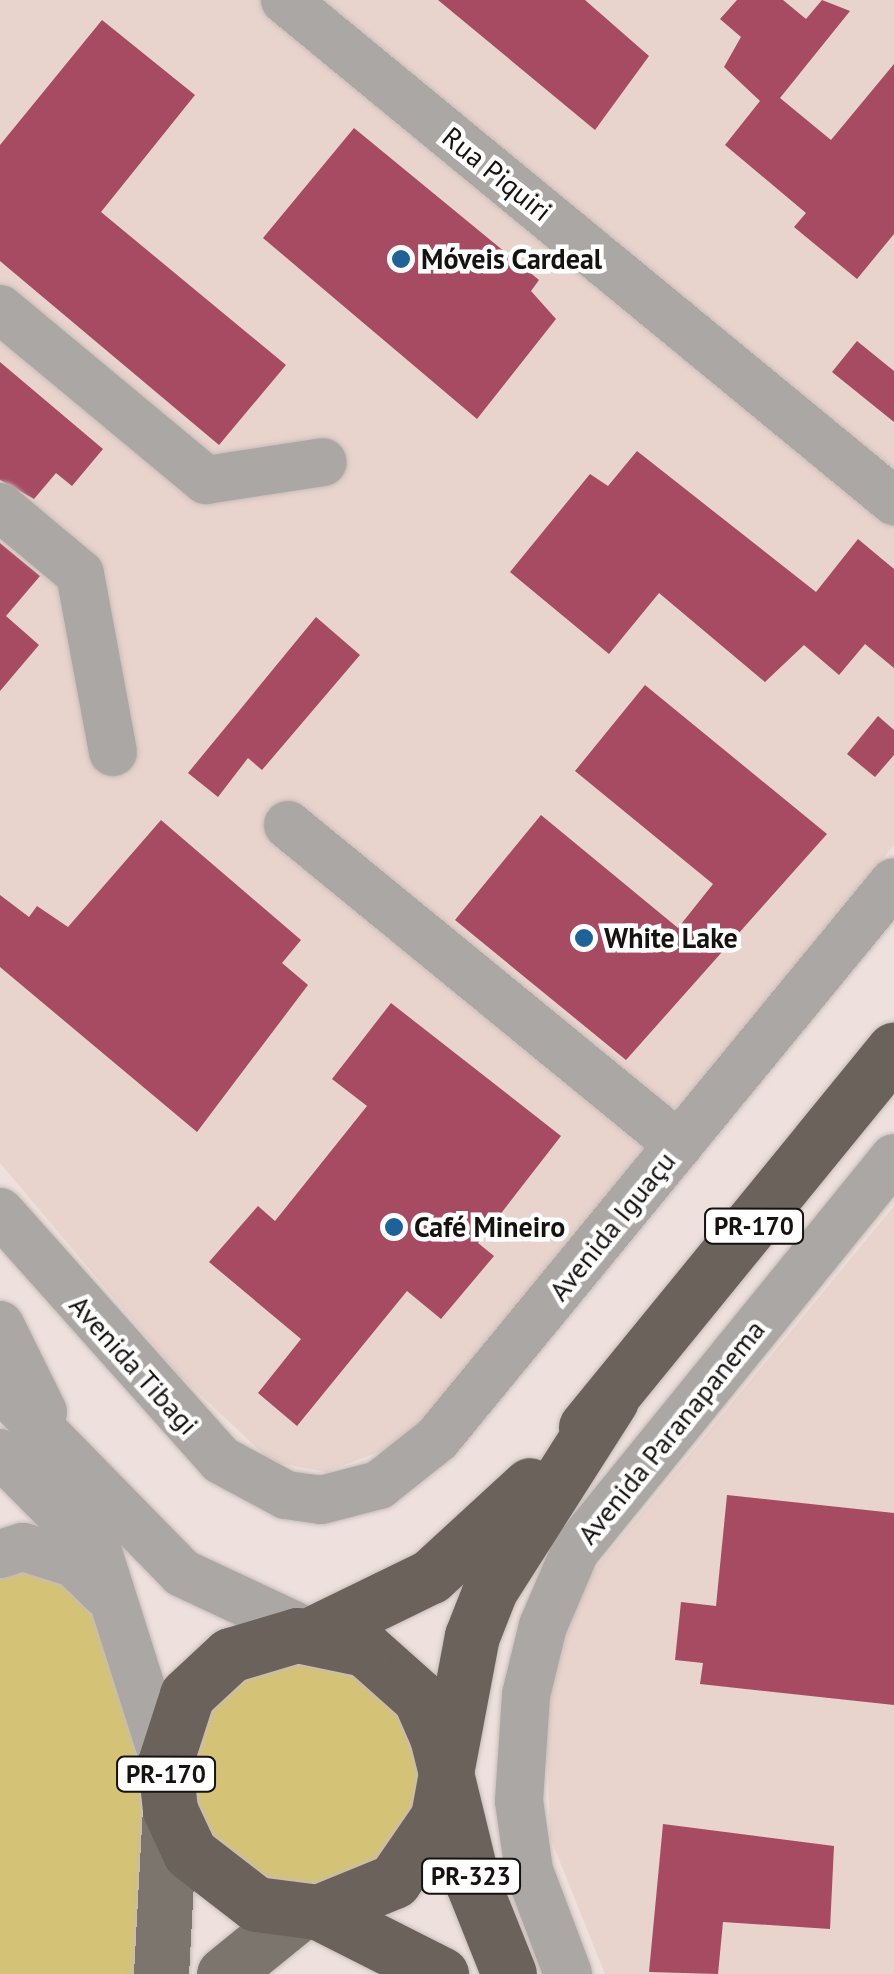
<!DOCTYPE html>
<meta charset="utf-8">
<style>
body{margin:0}
#map{position:relative;width:894px;height:1974px;overflow:hidden;background:#eee1dd;font-family:"PT Sans",sans-serif}
div>[style]{position:absolute}
[style*='--x']{left:calc(var(--x)*1px);top:calc(var(--y)*1px);width:calc(var(--w)*1px);rotate:calc(var(--a)*1deg)}
.built>*{inset:0;background:#e8d3cd}
.green>*{inset:0;background:#d4c376}
.round{border-radius:50%}
.building>*{inset:0;background:#a64b61}
.roads{filter:drop-shadow(0 0 2px #c7bcb8) drop-shadow(0 0 2px #c7bcb8)}
.minor>*{height:48px;margin:-24px;padding:0 24px;transform-origin:24px;border-radius:24px;background:#aba7a4}
.major>*{height:55px;margin:-27.5px;padding:0 27.5px;transform-origin:27.5px;border-radius:27.5px;background:#7b756e}
.highway>*{height:55px;margin:-27.5px;padding:0 27.5px;transform-origin:27.5px;border-radius:27.5px;background:#6a625b}
.dots>*{width:28px;height:28px;translate:-50% -50%;box-sizing:border-box;border:5px solid #fff;border-radius:50%}
span{translate:-50% -50%;white-space:nowrap;text-align:center;line-height:1.15;-webkit-text-stroke:9px #fff;paint-order:stroke}
.shield-label span{padding:2px 8px;background:#fff;border:2px solid;border-radius:8px;-webkit-text-stroke-width:0}
.shield-label{font-size:25px;color:#161211;font-weight:700}
.street-label{font-size:28px;color:#161211}
.poi-label{font-size:28px;color:#161211;font-weight:700}
.left{translate:0 -50%;text-align:left}
</style>
<div id="map">
<div class="built">
<i style="clip-path:polygon(0 0,894px 0,894px 845px,403px 1443px,326px 1472px,272px 1462px,177px 1373px,0 1163px)"></i>
<i style="clip-path:polygon(894px 1206px,894px 1974px,605px 1974px,550px 1837px,546px 1712px,579px 1589px)"></i>
</div>
<div class="green">
<i style="clip-path:polygon(35px 1571px,82px 1592px,130px 1692px,150px 1891px,141px 1974px,0 1974px,0 1577px)"></i>
<i class="round" style="left:190px;top:1659px;width:230px;height:230px"></i>
</div>
<div class="building">
<i style="clip-path:polygon(438px 0,585px 0,649px 56px,595px 130px)"></i>
<i style="clip-path:polygon(737px 0,783px 0,806px 19px,822px 0,850px 11px,780px 98px,831px 140px,894px 64px,894px 234px,857px 279px,794px 227px,806px 213px,725px 145px,760px 101px,724px 67px,741px 37px,720px 19px)"></i>
<i style="clip-path:polygon(102px 20px,195px 95px,101px 212px,286px 365px,219px 445px,0 261px,0 145px)"></i>
<i style="clip-path:polygon(354px 128px,539px 280px,531px 291px,556px 319px,477px 419px,263px 238px)"></i>
<i style="clip-path:polygon(857px 341px,894px 371px,894px 422px,832px 372px)"></i>
<i style="clip-path:polygon(0 362px,103px 449px,72px 486px,56px 473px,34px 499px,0 480px)"></i>
<i style="clip-path:polygon(637px 451px,816px 592px,858px 539px,894px 569px,894px 668px,865px 644px,839px 675px,804px 645px,765px 682px,659px 593px,609px 654px,510px 572px,590px 474px,608px 486px)"></i>
<i style="clip-path:polygon(0 543px,40px 576px,6px 616px,39px 645px,0 691px)"></i>
<i style="clip-path:polygon(316px 617px,360px 655px,262px 770px,248px 758px,218px 797px,188px 773px)"></i>
<i style="clip-path:polygon(645px 685px,827px 834px,626px 1060px,455px 920px,541px 815px,678px 928px,713px 884px,575px 771px)"></i>
<i style="clip-path:polygon(878px 716px,894px 730px,894px 755px,875px 777px,847px 754px)"></i>
<i style="clip-path:polygon(161px 820px,301px 940px,282px 963px,308px 985px,197px 1132px,0 967px,0 895px,29px 917px,37px 906px,68px 927px)"></i>
<i style="clip-path:polygon(391px 1003px,561px 1136px,478px 1243px,494px 1256px,441px 1319px,407px 1291px,297px 1426px,258px 1393px,301px 1339px,209px 1262px,258px 1206px,275px 1221px,367px 1106px,332px 1079px)"></i>
<i style="clip-path:polygon(727px 1495px,894px 1513px,894px 1705px,700px 1684px,703px 1663px,675px 1660px,681px 1602px,716px 1606px)"></i>
<i style="clip-path:polygon(663px 1824px,834px 1846px,830px 1929px,723px 1922px,718px 1974px,649px 1972px)"></i>
</div>
<div class="roads">
<div class="minor">
<i style="--x:285;--y:0;--w:789;--a:39.44"></i>
<i style="--x:0;--y:309;--w:268;--a:39.7"></i>
<i style="--x:206;--y:480;--w:118;--a:-8.7"></i>
<i style="--x:0;--y:507;--w:104;--a:39.9"></i>
<i style="--x:80;--y:574;--w:181;--a:79.5"></i>
<i style="--x:288;--y:825;--w:505;--a:39.3"></i>
<i style="--x:0;--y:1212;--w:332;--a:48.3"></i>
<i style="--x:221;--y:1460;--w:74;--a:28.3"></i>
<i style="--x:286;--y:1495;--w:35;--a:8"></i>
<i style="--x:321;--y:1500;--w:60;--a:-14.5"></i>
<i style="--x:379;--y:1485;--w:74;--a:-38.4"></i>
<i style="--x:437;--y:1439;--w:720;--a:-50.63"></i>
<i style="--x:0;--y:1325;--w:97;--a:63.7"></i>
<i style="--x:0;--y:1387;--w:260;--a:45.6"></i>
<i style="--x:182;--y:1573;--w:144;--a:25.1"></i>
<i style="--x:0;--y:1453;--w:139;--a:45.3"></i>
<i style="--x:98;--y:1552;--w:221;--a:72.4"></i>
<i style="--x:0;--y:1554;--w:24;--a:-17"></i>
<i style="--x:23;--y:1547;--w:53;--a:17.4"></i>
<i style="--x:74;--y:1563;--w:43;--a:44.1"></i>
<i style="--x:568;--y:1974;--w:110;--a:-110.7"></i>
<i style="--x:529;--y:1871;--w:71;--a:-98.1"></i>
<i style="--x:519;--y:1801;--w:106;--a:-86.2"></i>
<i style="--x:526;--y:1695;--w:71;--a:-76.2"></i>
<i style="--x:543;--y:1626;--w:82;--a:-66.9"></i>
<i style="--x:575;--y:1551;--w:506;--a:-50.93"></i>
</div>
<div class="major">
<i style="--x:161;--y:1974;--w:164;--a:-86.9"></i>
<i style="--x:224;--y:1974;--w:97;--a:-39.1"></i>
</div>
<div class="highway">
<i style="--x:586;--y:1427;--w:487;--a:-50.8"></i>
<i style="--x:312;--y:1634;--w:132;--a:-26"></i>
<i style="--x:431;--y:1576;--w:134;--a:-42.6"></i>
<i style="--x:318;--y:1912;--w:138;--a:26.8"></i>
<i style="--x:509;--y:1974;--w:97;--a:-111.8"></i>
<i style="--x:473;--y:1884;--w:114;--a:-103.7"></i>
<i style="--x:446;--y:1773;--w:37;--a:-104"></i>
<i style="--x:437;--y:1737;--w:43;--a:-113.6"></i>
<i style="--x:420;--y:1698;--w:74;--a:-138.3"></i>
<i style="--x:365;--y:1649;--w:69;--a:-168.4"></i>
<i style="--x:297;--y:1635;--w:70;--a:163.4"></i>
<i style="--x:230;--y:1655;--w:59;--a:137.1"></i>
<i style="--x:187;--y:1695;--w:71;--a:107.9"></i>
<i style="--x:165;--y:1763;--w:47;--a:83.9"></i>
<i style="--x:170;--y:1810;--w:47;--a:65.1"></i>
<i style="--x:190;--y:1853;--w:83;--a:37.7"></i>
<i style="--x:256;--y:1904;--w:63;--a:7.4"></i>
<i style="--x:318;--y:1912;--w:82;--a:-22.2"></i>
<i style="--x:394;--y:1881;--w:78;--a:-55.5"></i>
<i style="--x:438;--y:1817;--w:45;--a:-79.7"></i>
<i style="--x:446;--y:1773;--w:139;--a:-79.3"></i>
<i style="--x:472;--y:1636;--w:49;--a:-68.6"></i>
<i style="--x:490;--y:1590;--w:225;--a:-57.5"></i>
</div>
</div>
<div class="dots">
<i style="left:401px;top:259px;background:#1f6297"></i>
<i style="left:584px;top:938px;background:#1f6297"></i>
<i style="left:394px;top:1227px;background:#1f6297"></i>
</div>
<div class="shield-label">
<span style="left:754px;top:1226px">PR-170</span>
<span style="left:166px;top:1774px">PR-170</span>
<span style="left:471px;top:1876px">PR-323</span>
</div>
<div class="street-label">
<span style="left:497px;top:174px;rotate:39deg">Rua Piquiri</span>
<span style="left:612px;top:1226px;rotate:-51deg">Avenida Iguaçu</span>
<span style="left:134px;top:1365px;rotate:48deg">Avenida Tibagi</span>
<span style="left:671px;top:1432px;rotate:-51deg">Avenida Paranapanema</span>
</div>
<div class="poi-label">
<span class="left" style="left:421px;top:259px">Móveis Cardeal</span>
<span class="left" style="left:604px;top:938px">White Lake</span>
<span class="left" style="left:414px;top:1227px">Café Mineiro</span>
</div>
</div>
